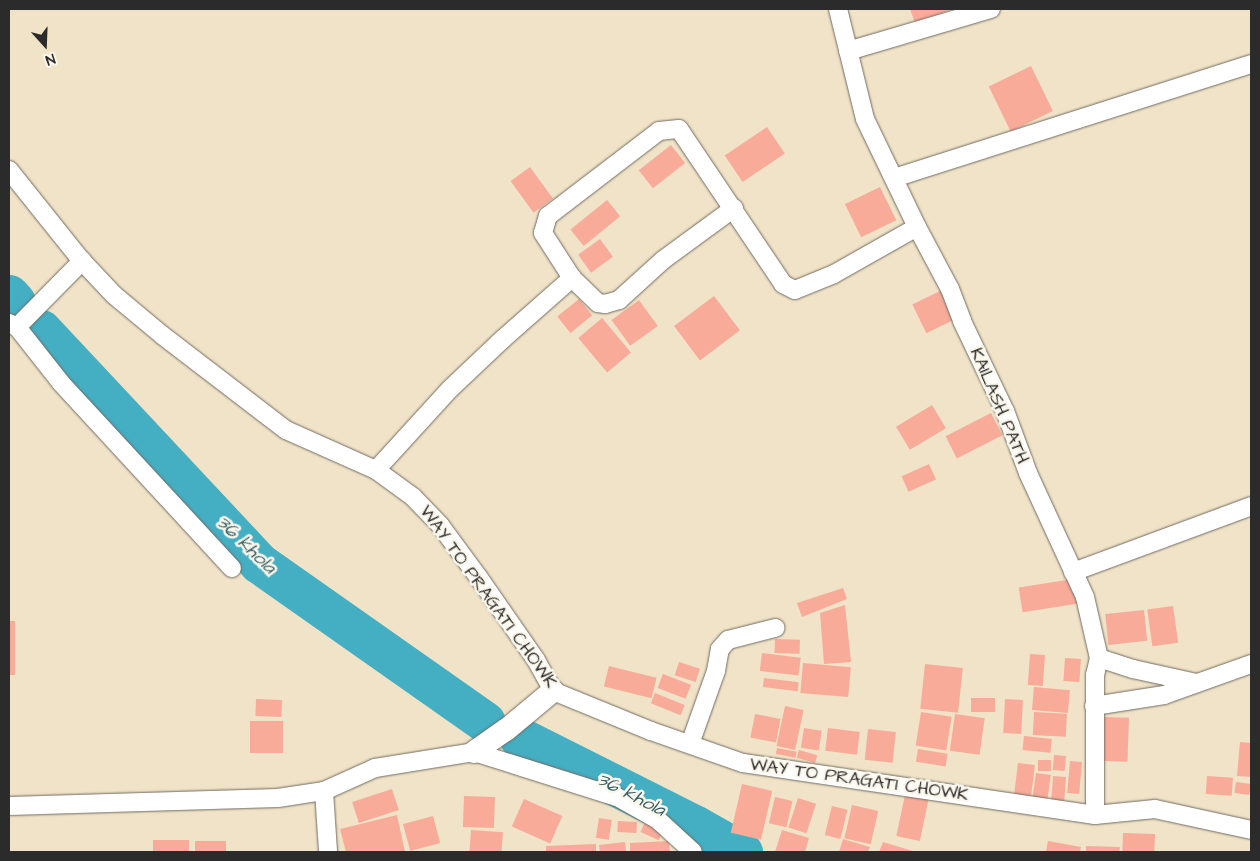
<!DOCTYPE html>
<style>
body{margin:0}
#map{position:relative;width:1260px;height:861px;overflow:hidden;background:#f1e3c7;font-family:"Architects Daughter",sans-serif}
div>[style]{position:absolute}
[style*='--x']{left:calc(var(--x)*1px);top:calc(var(--y)*1px);width:calc(var(--w)*1px);rotate:calc(var(--a)*1deg)}
.river>*{height:41px;margin:-20.5px;padding:0 20.5px;transform-origin:20.5px;border-radius:20.5px;background:#44aec3}
.building>*{inset:0;background:#f8ab99;transform-origin:0 0}
.roads{filter:drop-shadow(0 0 1px #706b62) drop-shadow(0 0 1px #706b62)}
.minor>*{height:18px;margin:-9px;padding:0 9px;transform-origin:9px;border-radius:9px;background:#fff}
.tertiary>*{height:22px;margin:-11px;padding:0 11px;transform-origin:11px;border-radius:11px;background:#fff}
span{translate:-50% -50%;white-space:nowrap;text-align:center;line-height:1.15;-webkit-text-stroke:5px #fbf7ec;paint-order:stroke}
.street-label{font-size:18px;color:#2b2b2b}
.water-label{font-size:19px;color:#355f68;font-style:italic}
.frame{position:absolute;inset:0;border:10px solid #2b2b2b;pointer-events:none}
.north{position:absolute;left:20px;top:20px;width:50px;height:50px;-webkit-text-stroke:4px #fbf7ec;paint-order:stroke;rotate:160deg;font-size:14px;font-weight:700;line-height:20px;text-align:center;color:#2b2b2b}
.north::after{content:'';display:block;margin:auto;width:18px;height:22px;background:#2b2b2b;clip-path:polygon(50% 0,100% 100%,50% 72%,0 100%)}
</style>
<div id="map">
<div class="river">
<i style="--x:9;--y:295;--w:9;--a:49"></i>
<i style="--x:41;--y:330;--w:319;--a:46.9"></i>
<i style="--x:259;--y:563;--w:276;--a:35.1"></i>
<i style="--x:519;--y:737;--w:198;--a:26.7"></i>
<i style="--x:696;--y:826;--w:53;--a:29.5"></i>
</div>
<div class="building">
<i style="clip-path:polygon(910px 9px,950px 9px,950px 10px,915px 23px)"></i>
<i style="left:1031px;top:66px;width:50px;height:47px;rotate:64deg"></i>
<i style="left:767px;top:127px;width:32px;height:51px;rotate:56deg"></i>
<i style="left:671px;top:145px;width:23px;height:41px;rotate:52deg"></i>
<i style="left:530px;top:167px;width:39px;height:24px;rotate:54deg"></i>
<i style="left:880px;top:187px;width:37px;height:39px;rotate:64deg"></i>
<i style="left:607px;top:200px;width:21px;height:47px;rotate:51deg"></i>
<i style="left:600px;top:239px;width:22px;height:27px;rotate:54deg"></i>
<i style="left:942px;top:290px;width:32px;height:33px;rotate:64deg"></i>
<i style="left:714px;top:296px;width:43px;height:50px;rotate:53deg"></i>
<i style="left:579px;top:299px;width:21px;height:28px;rotate:51deg"></i>
<i style="left:639px;top:300px;width:32px;height:34px;rotate:54deg"></i>
<i style="left:602px;top:318px;width:45px;height:31px;rotate:50deg"></i>
<i style="left:932px;top:405px;width:27px;height:42px;rotate:59deg"></i>
<i style="left:991px;top:413px;width:25px;height:51px;rotate:63deg"></i>
<i style="left:929px;top:464px;width:17px;height:30px;rotate:66deg"></i>
<i style="left:1073px;top:579px;width:25px;height:55px;rotate:81deg"></i>
<i style="clip-path:polygon(843px 588px,847px 599px,802px 617px,797px 603px)"></i>
<i style="clip-path:polygon(845px 605px,851px 662px,824px 664px,820px 613px)"></i>
<i style="left:1173px;top:606px;width:37px;height:26px;rotate:82deg"></i>
<i style="left:1144px;top:610px;width:31px;height:39px;rotate:84deg"></i>
<i style="left:9px;top:621px;width:6px;height:54px"></i>
<i style="left:775px;top:639px;width:25px;height:14px;rotate:2deg"></i>
<i style="left:762px;top:653px;width:39px;height:18px;rotate:7deg"></i>
<i style="left:1030px;top:654px;width:15px;height:31px;rotate:4deg"></i>
<i style="left:1065px;top:658px;width:16px;height:23px;rotate:4deg"></i>
<i style="left:679px;top:662px;width:22px;height:14px;rotate:18deg"></i>
<i style="left:803px;top:663px;width:48px;height:30px;rotate:5deg"></i>
<i style="left:925px;top:664px;width:38px;height:45px;rotate:6deg"></i>
<i style="left:609px;top:666px;width:49px;height:21px;rotate:14deg"></i>
<i style="left:663px;top:674px;width:30px;height:15px;rotate:21deg"></i>
<i style="left:764px;top:678px;width:35px;height:9px;rotate:7deg"></i>
<i style="left:1034px;top:687px;width:36px;height:23px;rotate:5deg"></i>
<i style="left:655px;top:693px;width:32px;height:11px;rotate:22deg"></i>
<i style="left:971px;top:698px;width:24px;height:14px"></i>
<i style="left:256px;top:699px;width:26px;height:17px;rotate:2deg"></i>
<i style="left:1005px;top:699px;width:18px;height:34px;rotate:3deg"></i>
<i style="left:785px;top:706px;width:19px;height:41px;rotate:12deg"></i>
<i style="left:921px;top:712px;width:31px;height:34px;rotate:9deg"></i>
<i style="left:1034px;top:712px;width:33px;height:23px;rotate:3deg"></i>
<i style="left:755px;top:714px;width:26px;height:24px;rotate:11deg"></i>
<i style="left:955px;top:714px;width:30px;height:37px;rotate:8deg"></i>
<i style="left:1104px;top:717px;width:25px;height:44px;rotate:2deg"></i>
<i style="left:250px;top:721px;width:33px;height:32px"></i>
<i style="left:804px;top:728px;width:18px;height:20px;rotate:9deg"></i>
<i style="left:828px;top:728px;width:32px;height:23px;rotate:7deg"></i>
<i style="left:868px;top:729px;width:28px;height:31px;rotate:6deg"></i>
<i style="left:1024px;top:736px;width:28px;height:14px;rotate:6deg"></i>
<i style="clip-path:polygon(1240px 742px,1251px 743px,1251px 777px,1237px 776px)"></i>
<i style="left:777px;top:748px;width:20px;height:6px;rotate:11deg"></i>
<i style="left:918px;top:749px;width:30px;height:13px;rotate:9deg"></i>
<i style="left:799px;top:750px;width:19px;height:8px;rotate:16deg"></i>
<i style="left:1054px;top:755px;width:12px;height:15px;rotate:5deg"></i>
<i style="left:1038px;top:760px;width:13px;height:11px"></i>
<i style="left:1070px;top:761px;width:12px;height:32px;rotate:5deg"></i>
<i style="left:1018px;top:763px;width:17px;height:33px;rotate:7deg"></i>
<i style="left:1036px;top:773px;width:15px;height:26px;rotate:8deg"></i>
<i style="left:1053px;top:776px;width:13px;height:25px;rotate:4deg"></i>
<i style="left:1207px;top:776px;width:26px;height:18px;rotate:4deg"></i>
<i style="left:1236px;top:782px;width:15px;height:11px;rotate:8deg"></i>
<i style="left:742px;top:784px;width:31px;height:50px;rotate:13deg"></i>
<i style="left:392px;top:789px;width:22px;height:42px;rotate:72deg"></i>
<i style="left:905px;top:795px;width:24px;height:42px;rotate:12deg"></i>
<i style="left:464px;top:796px;width:31px;height:31px;rotate:2deg"></i>
<i style="left:775px;top:797px;width:18px;height:27px;rotate:13deg"></i>
<i style="left:798px;top:798px;width:19px;height:31px;rotate:18deg"></i>
<i style="left:524px;top:799px;width:42px;height:30px;rotate:24deg"></i>
<i style="left:852px;top:805px;width:27px;height:34px;rotate:13deg"></i>
<i style="left:832px;top:806px;width:16px;height:30px;rotate:14deg"></i>
<i style="clip-path:polygon(397px 815px,405px 852px,346px 852px,340px 829px)"></i>
<i style="left:433px;top:816px;width:28px;height:31px;rotate:75deg"></i>
<i style="left:599px;top:818px;width:13px;height:20px;rotate:9deg"></i>
<i style="left:618px;top:821px;width:19px;height:11px;rotate:3deg"></i>
<i style="left:645px;top:822px;width:20px;height:11px;rotate:24deg"></i>
<i style="left:471px;top:830px;width:32px;height:22px;rotate:4deg"></i>
<i style="clip-path:polygon(782px 830px,809px 838px,805px 852px,775px 852px)"></i>
<i style="left:1123px;top:833px;width:32px;height:19px;rotate:2deg"></i>
<i style="clip-path:polygon(843px 839px,870px 847px,868px 852px,839px 852px)"></i>
<i style="left:153px;top:840px;width:36px;height:12px"></i>
<i style="left:195px;top:841px;width:31px;height:11px"></i>
<i style="clip-path:polygon(669px 841px,670px 852px,630px 852px,630px 843px)"></i>
<i style="clip-path:polygon(1048px 841px,1081px 847px,1080px 852px,1046px 852px)"></i>
<i style="clip-path:polygon(625px 842px,626px 852px,600px 852px,599px 845px)"></i>
<i style="clip-path:polygon(883px 842px,916px 852px,879px 852px)"></i>
<i style="clip-path:polygon(596px 844px,596px 852px,546px 852px,546px 846px)"></i>
<i style="clip-path:polygon(1086px 846px,1120px 847px,1119px 852px,1086px 852px)"></i>
</div>
<div class="roads">
<div class="minor">
<i style="--x:838;--y:9;--w:113;--a:76.2"></i>
<i style="--x:865;--y:119;--w:120;--a:64.3"></i>
<i style="--x:917;--y:227;--w:70;--a:62"></i>
<i style="--x:950;--y:289;--w:34;--a:69"></i>
<i style="--x:962;--y:321;--w:100;--a:64.5"></i>
<i style="--x:1005;--y:411;--w:66;--a:69.6"></i>
<i style="--x:1028;--y:473;--w:136;--a:65.3"></i>
<i style="--x:1085;--y:597;--w:63;--a:77.1"></i>
<i style="--x:1099;--y:658;--w:17;--a:103"></i>
<i style="--x:1095;--y:675;--w:140;--a:90"></i>
<i style="--x:848;--y:51;--w:149;--a:-16.4"></i>
<i style="--x:9;--y:170;--w:117;--a:51.3"></i>
<i style="--x:82;--y:261;--w:47;--a:46.7"></i>
<i style="--x:114;--y:295;--w:62;--a:39.8"></i>
<i style="--x:162;--y:335;--w:156;--a:37.5"></i>
<i style="--x:286;--y:430;--w:98;--a:24"></i>
<i style="--x:376;--y:470;--w:46;--a:36.1"></i>
<i style="--x:413;--y:497;--w:39;--a:46"></i>
<i style="--x:440;--y:525;--w:66;--a:53.7"></i>
<i style="--x:479;--y:578;--w:100;--a:55.2"></i>
<i style="--x:536;--y:660;--w:35;--a:61"></i>
<i style="--x:553;--y:691;--w:106;--a:22.2"></i>
<i style="--x:651;--y:731;--w:97;--a:19.2"></i>
<i style="--x:743;--y:763;--w:356;--a:8.4"></i>
<i style="--x:1095;--y:815;--w:60;--a:-5.7"></i>
<i style="--x:1155;--y:809;--w:98;--a:12.3"></i>
<i style="--x:894;--y:178;--w:375;--a:-17.7"></i>
<i style="--x:572;--y:278;--w:36;--a:44"></i>
<i style="--x:598;--y:303;--w:7;--a:8"></i>
<i style="--x:605;--y:304;--w:15;--a:-16"></i>
<i style="--x:619;--y:300;--w:59;--a:-42.3"></i>
<i style="--x:663;--y:260;--w:88;--a:-36.2"></i>
<i style="--x:9;--y:323;--w:9;--a:27"></i>
<i style="--x:17;--y:327;--w:71;--a:51.8"></i>
<i style="--x:61;--y:383;--w:252;--a:47.3"></i>
<i style="--x:17;--y:327;--w:93;--a:-45.4"></i>
<i style="--x:376;--y:470;--w:110;--a:-47.6"></i>
<i style="--x:450;--y:389;--w:74;--a:-43.4"></i>
<i style="--x:504;--y:338;--w:91;--a:-41.4"></i>
<i style="--x:572;--y:278;--w:54;--a:-122.8"></i>
<i style="--x:543;--y:233;--w:18;--a:-74"></i>
<i style="--x:548;--y:216;--w:140;--a:-37.4"></i>
<i style="--x:659;--y:131;--w:20;--a:-6"></i>
<i style="--x:679;--y:129;--w:187;--a:56.1"></i>
<i style="--x:783;--y:284;--w:13;--a:27"></i>
<i style="--x:795;--y:290;--w:42;--a:-22.3"></i>
<i style="--x:834;--y:274;--w:95;--a:-29.5"></i>
<i style="--x:1073;--y:572;--w:190;--a:-20.3"></i>
<i style="--x:1099;--y:658;--w:36;--a:18"></i>
<i style="--x:1133;--y:669;--w:65;--a:12.5"></i>
<i style="--x:1094;--y:706;--w:71;--a:-8.9"></i>
<i style="--x:1164;--y:695;--w:92;--a:-19.6"></i>
<i style="--x:690;--y:744;--w:77;--a:-70.4"></i>
<i style="--x:716;--y:671;--w:22;--a:-80"></i>
<i style="--x:720;--y:649;--w:12;--a:-48"></i>
<i style="--x:728;--y:640;--w:49;--a:-14.3"></i>
<i style="--x:324;--y:791;--w:61;--a:86.2"></i>
<i style="--x:9;--y:806;--w:269;--a:-1.7"></i>
<i style="--x:278;--y:798;--w:47;--a:-8.7"></i>
<i style="--x:324;--y:791;--w:56;--a:-24.3"></i>
<i style="--x:375;--y:768;--w:100;--a:-9.2"></i>
<i style="--x:474;--y:752;--w:150;--a:17.5"></i>
<i style="--x:617;--y:797;--w:47;--a:29.3"></i>
<i style="--x:658;--y:820;--w:47;--a:42.4"></i>
</div>
<div class="tertiary">
<i style="--x:474;--y:752;--w:39;--a:-35"></i>
<i style="--x:506;--y:730;--w:61;--a:-39.7"></i>
</div>
</div>
<div class="street-label">
<span style="left:999px;top:406px;rotate:67deg">KAILASH PATH</span>
<span style="left:488px;top:597px;rotate:54deg">WAY TO PRAGATI CHOWK</span>
<span style="left:859px;top:780px;rotate:8deg">WAY TO PRAGATI CHOWK</span>
</div>
<div class="water-label">
<span style="left:246px;top:545px;rotate:44deg">36 khola</span>
<span style="left:631px;top:795px;rotate:27deg">36 khola</span>
</div>
<div class="frame"></div>
<div class="north">N</div>
</div>
